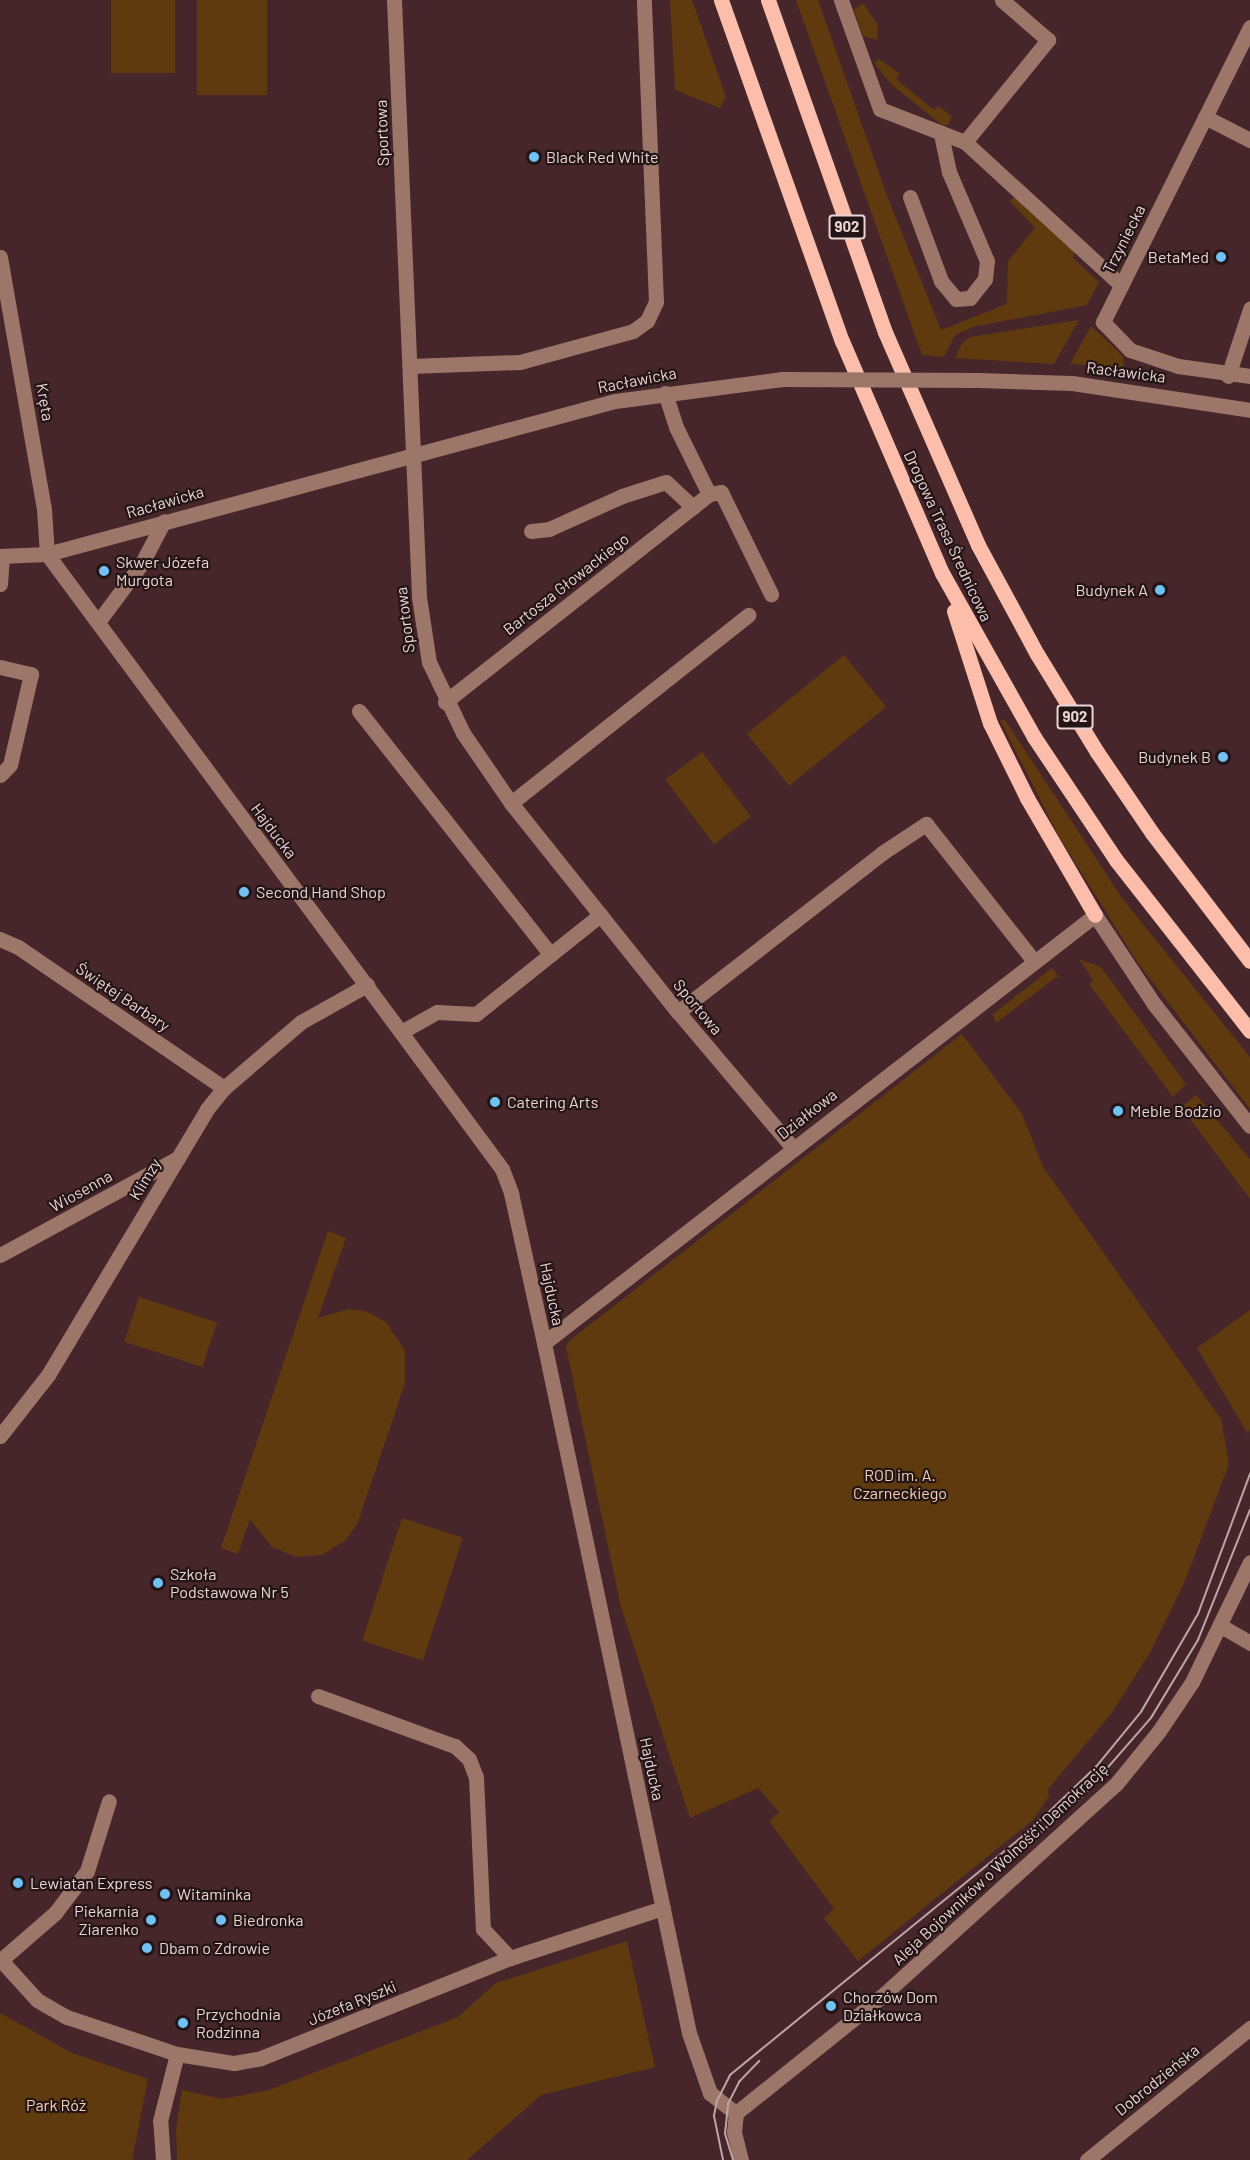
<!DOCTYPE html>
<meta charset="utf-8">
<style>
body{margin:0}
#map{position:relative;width:1250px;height:2160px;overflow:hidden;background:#46262b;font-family:Barlow,sans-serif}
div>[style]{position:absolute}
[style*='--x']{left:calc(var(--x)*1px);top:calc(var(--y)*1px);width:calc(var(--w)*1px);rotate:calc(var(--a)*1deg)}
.green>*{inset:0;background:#5f3a0e;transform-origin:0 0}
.minor>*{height:15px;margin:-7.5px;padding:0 7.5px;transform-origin:7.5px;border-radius:7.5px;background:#9b7669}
.major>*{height:15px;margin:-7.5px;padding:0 7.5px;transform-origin:7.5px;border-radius:7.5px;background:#fcbeaa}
.tram>*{height:1.5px;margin:-0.75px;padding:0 0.75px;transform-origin:0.75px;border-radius:0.75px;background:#bea5a8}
.minor-bridge>*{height:15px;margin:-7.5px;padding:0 7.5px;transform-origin:7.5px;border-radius:7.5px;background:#9b7669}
.dots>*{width:16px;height:16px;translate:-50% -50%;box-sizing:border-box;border:3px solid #231416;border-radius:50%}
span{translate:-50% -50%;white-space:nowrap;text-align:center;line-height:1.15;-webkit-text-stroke:4.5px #231416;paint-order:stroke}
.shield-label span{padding:2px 4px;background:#231416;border:2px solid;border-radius:4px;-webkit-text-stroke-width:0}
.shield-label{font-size:15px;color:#ead4d6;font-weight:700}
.street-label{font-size:16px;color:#ead4d6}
.poi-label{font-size:16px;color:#ead4d6}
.left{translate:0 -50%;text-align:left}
.right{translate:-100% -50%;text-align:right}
.park-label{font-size:16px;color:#f3d2b1}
</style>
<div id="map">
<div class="green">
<i style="left:111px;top:0;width:64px;height:73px"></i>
<i style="left:197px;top:0;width:70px;height:95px"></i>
<i style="clip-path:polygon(670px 0,692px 0,726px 97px,720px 108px,675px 90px)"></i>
<i style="clip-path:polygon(796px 0,818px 0,886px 193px,941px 330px,1007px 304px,1008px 261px,1035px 228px,1010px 201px,1015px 196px,1076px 250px,1073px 258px,1099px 282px,1087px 305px,973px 327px,955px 335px,944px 357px,922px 355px)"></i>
<i style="clip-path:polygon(863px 3px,878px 25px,877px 40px,863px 36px,854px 10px)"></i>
<i style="clip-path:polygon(879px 59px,900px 74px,896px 79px,934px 110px,938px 106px,952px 117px,948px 125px,942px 125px,892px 85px,874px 63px)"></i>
<i style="clip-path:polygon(1079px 320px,1054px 364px,955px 358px,962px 343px,970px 337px)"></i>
<i style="clip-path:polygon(1091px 326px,1123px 356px,1124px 368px,1070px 364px)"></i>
<i style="left:844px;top:655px;width:67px;height:125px;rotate:51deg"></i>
<i style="clip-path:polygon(1000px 720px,1005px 720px,1122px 898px,1250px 1057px,1250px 1109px,1138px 963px,1061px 840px)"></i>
<i style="left:702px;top:752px;width:81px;height:46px;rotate:53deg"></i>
<i style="clip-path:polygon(1079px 959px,1101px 967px,1186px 1084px,1173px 1097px,1089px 984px,1093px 980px)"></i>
<i style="clip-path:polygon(1052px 968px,1058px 976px,996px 1023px,993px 1014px)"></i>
<i style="clip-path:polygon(962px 1034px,1022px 1114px,1043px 1167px,1221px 1419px,1229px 1464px,1185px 1581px,1151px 1651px,1111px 1714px,1048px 1789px,1049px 1796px,1033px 1820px,858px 1961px,824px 1918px,834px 1909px,769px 1821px,779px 1812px,758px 1788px,690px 1818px,621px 1607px,566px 1347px,569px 1341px)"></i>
<i style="clip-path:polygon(1196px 1095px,1250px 1159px,1250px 1199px,1181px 1107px)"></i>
<i style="clip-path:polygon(328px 1231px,346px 1238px,318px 1318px,349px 1309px,366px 1311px,386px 1322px,405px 1351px,405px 1383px,358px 1522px,346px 1540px,322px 1555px,296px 1557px,272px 1547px,250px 1519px,238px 1554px,221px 1548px)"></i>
<i style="left:139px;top:1297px;width:82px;height:47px;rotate:18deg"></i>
<i style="clip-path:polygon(1250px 1310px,1250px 1428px,1248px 1434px,1197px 1348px)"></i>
<i style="left:402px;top:1518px;width:64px;height:129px;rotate:18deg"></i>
<i style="clip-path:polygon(627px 1941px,655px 2067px,541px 2095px,467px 2160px,177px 2160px,176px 2129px,182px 2090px,222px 2099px,269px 2090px,458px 2017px,496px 1983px)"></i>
<i style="clip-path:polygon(0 2013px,72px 2053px,148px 2079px,132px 2160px,0 2160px)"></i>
</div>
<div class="minor">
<i style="--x:394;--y:0;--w:598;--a:87.6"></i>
<i style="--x:419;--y:597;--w:66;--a:81.3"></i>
<i style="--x:429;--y:662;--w:79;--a:64.4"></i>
<i style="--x:463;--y:733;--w:85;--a:55.6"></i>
<i style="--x:511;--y:803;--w:268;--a:51.4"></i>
<i style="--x:678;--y:1012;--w:178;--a:49.8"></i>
<i style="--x:841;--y:0;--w:116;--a:70.3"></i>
<i style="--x:880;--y:109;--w:91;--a:21.2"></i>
<i style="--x:965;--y:142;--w:212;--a:42.5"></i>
<i style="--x:1250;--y:27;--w:330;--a:116.5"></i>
<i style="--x:1103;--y:322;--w:39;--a:46"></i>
<i style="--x:1130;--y:350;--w:51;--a:18.4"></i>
<i style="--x:1178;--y:366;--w:73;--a:7.9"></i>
<i style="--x:1205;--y:117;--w:51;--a:27.1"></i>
<i style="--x:965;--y:142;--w:132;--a:-50.9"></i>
<i style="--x:1048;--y:40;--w:61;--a:-139"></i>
<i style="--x:910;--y:197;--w:90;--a:69.7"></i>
<i style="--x:941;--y:281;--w:23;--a:50"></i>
<i style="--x:956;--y:299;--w:14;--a:-4"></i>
<i style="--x:970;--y:298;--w:24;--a:-52"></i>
<i style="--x:985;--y:279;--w:18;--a:-84"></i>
<i style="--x:987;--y:261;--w:97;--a:-113.1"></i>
<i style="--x:949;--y:172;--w:40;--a:-102"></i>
<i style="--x:0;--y:257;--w:256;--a:80.1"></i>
<i style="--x:44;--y:509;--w:45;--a:86.2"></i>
<i style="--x:410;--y:366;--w:110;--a:-2.1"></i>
<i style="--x:520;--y:362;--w:117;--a:-15.3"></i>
<i style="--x:633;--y:331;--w:17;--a:-36"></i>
<i style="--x:647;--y:321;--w:21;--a:-65"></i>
<i style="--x:656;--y:302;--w:302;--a:-92.3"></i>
<i style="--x:1228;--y:376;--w:71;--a:-71.8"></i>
<i style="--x:978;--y:380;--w:94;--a:1.8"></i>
<i style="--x:1072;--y:383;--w:180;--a:8.6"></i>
<i style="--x:665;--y:393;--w:36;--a:72"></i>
<i style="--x:676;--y:427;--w:75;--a:63.8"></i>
<i style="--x:531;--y:531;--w:18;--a:-6"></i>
<i style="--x:549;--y:529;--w:80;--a:-24.3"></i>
<i style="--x:622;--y:496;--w:46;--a:-17.7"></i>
<i style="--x:666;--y:482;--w:37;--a:43"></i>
<i style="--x:47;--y:554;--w:765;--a:53.5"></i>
<i style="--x:502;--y:1169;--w:26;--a:69"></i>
<i style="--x:511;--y:1193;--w:154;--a:77.6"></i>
<i style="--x:544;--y:1343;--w:705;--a:78.13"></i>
<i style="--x:689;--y:2033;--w:64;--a:70.7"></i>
<i style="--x:710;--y:2093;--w:33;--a:38"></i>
<i style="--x:0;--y:556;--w:47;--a:-2.4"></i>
<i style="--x:47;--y:554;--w:588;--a:-15.08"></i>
<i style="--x:615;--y:401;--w:169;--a:-7.5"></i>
<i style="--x:0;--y:584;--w:28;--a:-86"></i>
<i style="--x:98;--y:622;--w:74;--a:-53.3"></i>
<i style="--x:142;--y:563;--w:47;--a:-62.4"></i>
<i style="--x:0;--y:667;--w:32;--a:13"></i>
<i style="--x:31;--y:674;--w:93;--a:103"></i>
<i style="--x:10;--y:765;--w:14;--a:135"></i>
<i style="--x:445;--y:702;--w:336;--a:-38.2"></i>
<i style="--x:709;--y:494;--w:12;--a:-9"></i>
<i style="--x:721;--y:492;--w:114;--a:63.9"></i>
<i style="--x:359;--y:711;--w:310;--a:51.8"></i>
<i style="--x:511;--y:803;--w:303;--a:-38.4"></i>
<i style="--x:0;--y:939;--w:20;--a:24"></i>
<i style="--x:18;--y:947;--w:250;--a:34.4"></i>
<i style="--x:678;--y:1012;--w:259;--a:-37.9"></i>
<i style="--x:882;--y:853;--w:53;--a:-33.4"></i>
<i style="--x:926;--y:824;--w:173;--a:51.8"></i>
<i style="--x:401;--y:1032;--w:41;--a:-29.1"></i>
<i style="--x:437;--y:1012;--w:39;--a:3"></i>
<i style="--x:476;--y:1014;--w:159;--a:-38.6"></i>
<i style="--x:0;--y:1255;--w:203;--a:-28.6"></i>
<i style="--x:544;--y:1343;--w:698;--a:-37.84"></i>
<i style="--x:1095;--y:915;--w:107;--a:56.5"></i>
<i style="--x:1154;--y:1004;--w:155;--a:51.8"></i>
<i style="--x:0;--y:1436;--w:78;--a:-51.8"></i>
<i style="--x:48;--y:1375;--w:310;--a:-59.1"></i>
<i style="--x:207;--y:1109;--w:27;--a:-51"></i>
<i style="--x:224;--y:1088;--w:101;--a:-40.6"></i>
<i style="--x:301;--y:1022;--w:76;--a:-29.3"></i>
<i style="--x:1221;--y:1626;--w:34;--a:30"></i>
<i style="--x:318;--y:1696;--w:146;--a:20.1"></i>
<i style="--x:455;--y:1746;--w:19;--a:43"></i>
<i style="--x:469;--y:1759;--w:19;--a:69"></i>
<i style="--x:476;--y:1777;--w:152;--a:87.4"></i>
<i style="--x:483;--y:1929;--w:40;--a:47"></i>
<i style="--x:0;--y:1959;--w:55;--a:47.9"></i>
<i style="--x:37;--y:2000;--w:34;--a:30"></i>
<i style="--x:67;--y:2017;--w:116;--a:18.6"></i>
<i style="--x:177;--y:2054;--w:58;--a:9"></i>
<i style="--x:234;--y:2063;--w:27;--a:-10"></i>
<i style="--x:261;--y:2058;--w:268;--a:-21.9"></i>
<i style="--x:510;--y:1958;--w:161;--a:-18.1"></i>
<i style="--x:1;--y:1960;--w:72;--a:-41"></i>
<i style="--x:55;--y:1913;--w:53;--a:-52.7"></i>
<i style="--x:87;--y:1871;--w:73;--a:-72.6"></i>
<i style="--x:736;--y:2113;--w:186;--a:-38.7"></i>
<i style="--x:881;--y:1997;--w:317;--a:-42.2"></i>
<i style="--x:1116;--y:1784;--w:68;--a:-50.9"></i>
<i style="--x:1159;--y:1731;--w:59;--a:-56"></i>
<i style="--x:1192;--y:1682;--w:133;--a:-64.2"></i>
<i style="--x:736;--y:2113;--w:19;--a:96"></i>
<i style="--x:734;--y:2132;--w:29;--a:76"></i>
<i style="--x:163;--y:2160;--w:39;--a:-94"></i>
<i style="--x:160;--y:2121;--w:69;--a:-75.8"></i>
<i style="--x:1087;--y:2160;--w:210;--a:-39"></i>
</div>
<div class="major">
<i style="--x:721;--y:0;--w:362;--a:70.5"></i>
<i style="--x:842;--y:341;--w:253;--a:66.7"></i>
<i style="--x:942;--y:573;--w:188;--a:60.7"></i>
<i style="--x:1034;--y:737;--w:148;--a:56.3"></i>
<i style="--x:1116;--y:860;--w:217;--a:51.9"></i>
<i style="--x:768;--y:0;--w:352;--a:70.6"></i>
<i style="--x:885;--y:332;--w:232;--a:66.4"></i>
<i style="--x:978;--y:545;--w:124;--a:61.6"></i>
<i style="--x:1037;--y:654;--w:115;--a:58.5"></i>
<i style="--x:1097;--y:752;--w:98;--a:55.8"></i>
<i style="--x:1152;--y:833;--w:161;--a:52.6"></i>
<i style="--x:954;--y:611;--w:118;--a:72.2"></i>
<i style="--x:990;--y:723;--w:84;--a:63.7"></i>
<i style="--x:1027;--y:798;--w:135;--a:59.8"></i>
</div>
<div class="tram">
<i style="--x:998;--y:1869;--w:112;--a:-40.7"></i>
<i style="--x:1083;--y:1796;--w:103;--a:-48.9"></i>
<i style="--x:1151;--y:1718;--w:91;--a:-58.9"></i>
<i style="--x:1198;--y:1640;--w:140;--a:-68.2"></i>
<i style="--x:723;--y:2160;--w:45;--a:-101.6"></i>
<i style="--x:714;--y:2116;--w:15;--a:-79"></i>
<i style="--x:717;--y:2101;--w:29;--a:-63"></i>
<i style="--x:730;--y:2075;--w:386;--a:-39.2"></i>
<i style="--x:1029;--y:1831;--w:93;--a:-43.7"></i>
<i style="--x:1096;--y:1767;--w:71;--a:-50.7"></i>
<i style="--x:1141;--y:1712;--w:113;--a:-59.8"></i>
<i style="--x:1198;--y:1614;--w:149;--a:-69.6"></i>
<i style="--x:733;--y:2160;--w:27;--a:-107"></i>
<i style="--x:725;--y:2134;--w:30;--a:-84"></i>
<i style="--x:728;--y:2104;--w:25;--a:-63"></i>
<i style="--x:739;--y:2082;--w:29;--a:-46"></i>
</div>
<div class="minor-bridge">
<i style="--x:783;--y:379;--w:195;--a:0.3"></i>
</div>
<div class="dots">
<i style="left:534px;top:157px;background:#6fc2f4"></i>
<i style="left:1221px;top:257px;background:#6fc2f4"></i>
<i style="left:104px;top:571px;background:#6fc2f4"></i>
<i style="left:1160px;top:590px;background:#6fc2f4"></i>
<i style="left:1223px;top:757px;background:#6fc2f4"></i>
<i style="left:244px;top:892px;background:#6fc2f4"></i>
<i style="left:495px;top:1102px;background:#6fc2f4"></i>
<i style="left:1118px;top:1111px;background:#6fc2f4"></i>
<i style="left:158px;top:1583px;background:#6fc2f4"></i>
<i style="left:18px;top:1883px;background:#6fc2f4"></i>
<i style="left:165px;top:1894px;background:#6fc2f4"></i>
<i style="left:151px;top:1920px;background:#6fc2f4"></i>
<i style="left:221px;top:1920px;background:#6fc2f4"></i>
<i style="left:147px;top:1948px;background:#6fc2f4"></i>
<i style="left:831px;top:2006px;background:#6fc2f4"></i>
<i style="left:183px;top:2023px;background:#6fc2f4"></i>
</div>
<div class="shield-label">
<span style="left:847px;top:227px">902</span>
<span style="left:1075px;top:717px">902</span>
</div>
<div class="street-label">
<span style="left:382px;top:133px;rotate:-92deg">Sportowa</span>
<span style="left:1124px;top:239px;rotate:-63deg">Trzyniecka</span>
<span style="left:1126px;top:372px;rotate:7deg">Racławicka</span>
<span style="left:637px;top:380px;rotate:-11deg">Racławicka</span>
<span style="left:45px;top:402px;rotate:80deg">Kręta</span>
<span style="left:165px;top:502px;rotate:-16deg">Racławicka</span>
<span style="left:948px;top:536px;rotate:65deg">Drogowa Trasa Średnicowa</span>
<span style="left:566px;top:584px;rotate:-38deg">Bartosza Głowackiego</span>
<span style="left:405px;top:620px;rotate:-97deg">Sportowa</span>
<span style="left:274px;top:831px;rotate:53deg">Hajducka</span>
<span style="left:123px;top:997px;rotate:34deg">Świętej Barbary</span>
<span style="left:698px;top:1007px;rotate:50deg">Sportowa</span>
<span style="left:807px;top:1114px;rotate:-38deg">Działkowa</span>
<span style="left:145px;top:1179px;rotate:-59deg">Klimzy</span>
<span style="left:81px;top:1191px;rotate:-29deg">Wiosenna</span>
<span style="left:552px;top:1294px;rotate:78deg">Hajducka</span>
<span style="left:652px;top:1769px;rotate:78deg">Hajducka</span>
<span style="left:1000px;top:1864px;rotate:-43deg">Aleja Bojowników o Wolność i Demokrację</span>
<span style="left:352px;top:2003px;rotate:-22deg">Józefa Ryszki</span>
<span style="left:1157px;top:2080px;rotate:-39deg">Dobrodzieńska</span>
</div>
<div class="poi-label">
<span class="left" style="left:546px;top:157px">Black Red White</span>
<span class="right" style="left:1209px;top:257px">BetaMed</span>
<span class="left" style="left:116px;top:571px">Skwer Józefa<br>Murgota</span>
<span class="right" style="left:1148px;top:590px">Budynek A</span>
<span class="right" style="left:1211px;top:757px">Budynek B</span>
<span class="left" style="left:256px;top:892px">Second Hand Shop</span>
<span class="left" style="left:507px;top:1102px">Catering Arts</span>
<span class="left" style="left:1130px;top:1111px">Meble Bodzio</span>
<span class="left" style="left:170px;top:1583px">Szkoła<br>Podstawowa Nr 5</span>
<span class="left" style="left:30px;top:1883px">Lewiatan Express</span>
<span class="left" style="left:177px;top:1894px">Witaminka</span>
<span class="right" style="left:139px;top:1920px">Piekarnia<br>Ziarenko</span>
<span class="left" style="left:233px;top:1920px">Biedronka</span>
<span class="left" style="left:159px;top:1948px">Dbam o Zdrowie</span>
<span class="left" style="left:843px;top:2006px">Chorzów Dom<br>Działkowca</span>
<span class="left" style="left:196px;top:2023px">Przychodnia<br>Rodzinna</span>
</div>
<div class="park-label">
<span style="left:900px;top:1484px">ROD im. A.<br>Czarneckiego</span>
<span style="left:56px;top:2105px">Park Róż</span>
</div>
</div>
